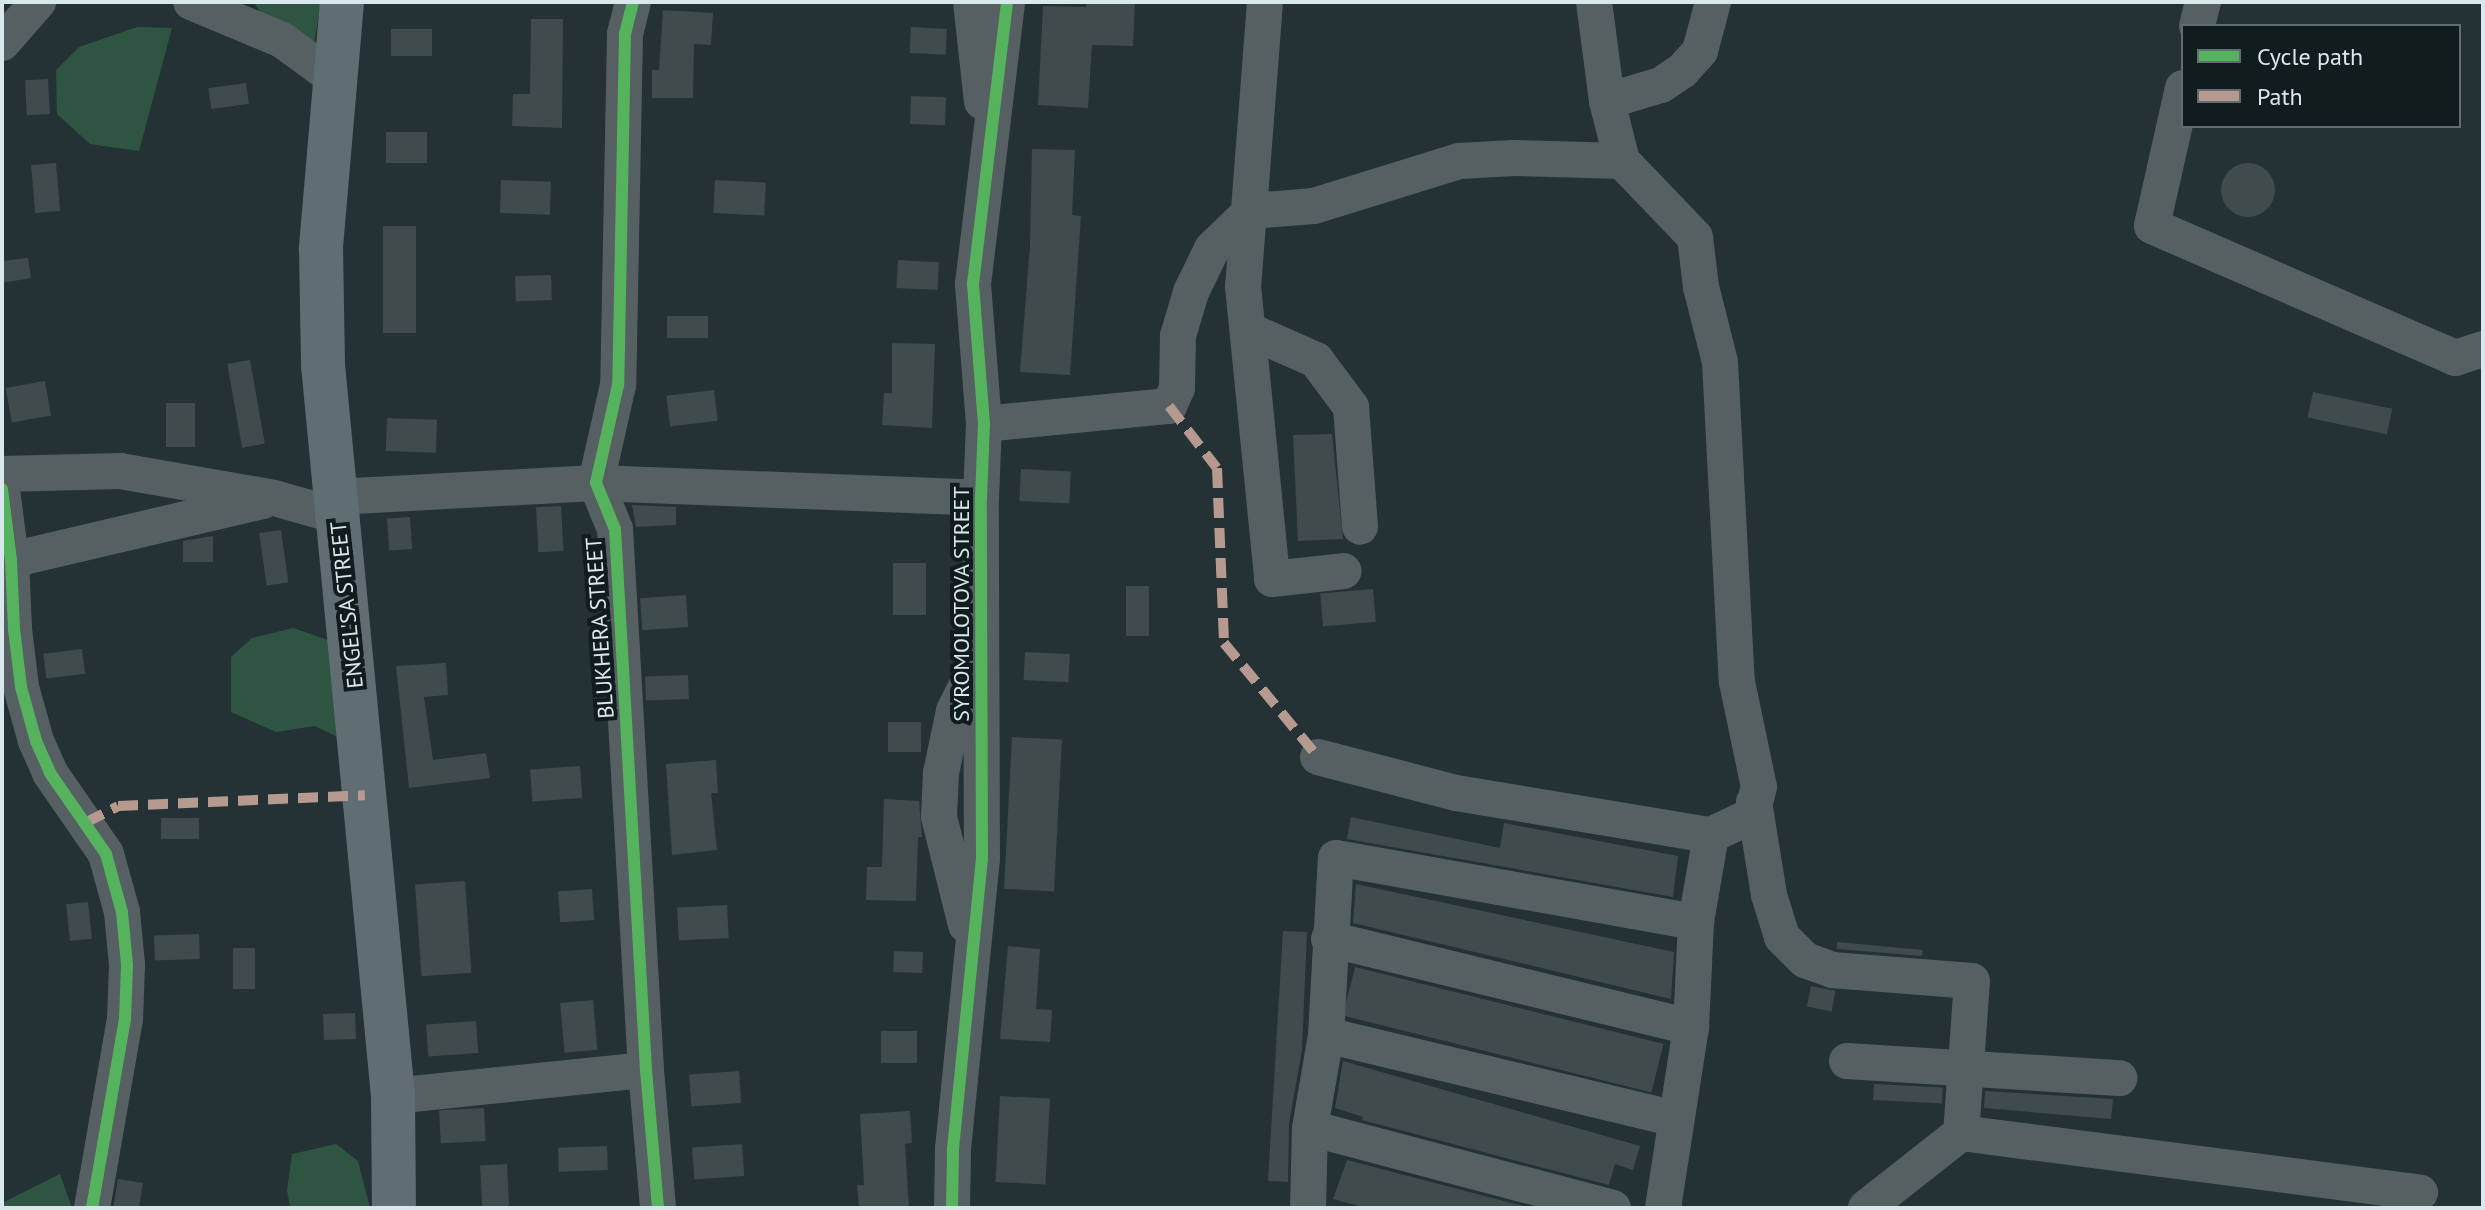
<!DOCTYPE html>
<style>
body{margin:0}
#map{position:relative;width:2485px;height:1210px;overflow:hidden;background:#243236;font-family:"PT Sans",sans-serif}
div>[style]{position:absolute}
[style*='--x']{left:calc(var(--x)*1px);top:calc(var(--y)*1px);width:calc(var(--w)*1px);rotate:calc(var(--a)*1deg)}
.green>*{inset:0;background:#2e5442}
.building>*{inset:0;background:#3f4b4d;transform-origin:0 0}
.round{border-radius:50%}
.minor>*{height:36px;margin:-18px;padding:0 18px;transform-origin:18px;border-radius:18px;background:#566063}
.major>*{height:44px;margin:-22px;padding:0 22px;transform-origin:22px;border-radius:22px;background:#606d72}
.quiet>*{height:10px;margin-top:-5px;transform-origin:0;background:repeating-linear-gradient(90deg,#b69a8f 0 20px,transparent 0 30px)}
.cycleway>*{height:12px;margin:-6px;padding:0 6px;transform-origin:6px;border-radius:6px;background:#56b35d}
span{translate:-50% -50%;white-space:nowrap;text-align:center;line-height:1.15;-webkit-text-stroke:8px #111c1f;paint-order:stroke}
.street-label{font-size:22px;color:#d9e8ec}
.frame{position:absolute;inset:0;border:4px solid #d9e8ec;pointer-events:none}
.legend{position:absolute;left:2181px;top:24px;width:280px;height:104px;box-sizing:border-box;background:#111c1f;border:2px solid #616e71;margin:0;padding:10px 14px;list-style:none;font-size:24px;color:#d9e8ec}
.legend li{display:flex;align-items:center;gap:16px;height:40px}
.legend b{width:40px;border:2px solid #616e71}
</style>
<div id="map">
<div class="green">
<i style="clip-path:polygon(253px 2px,321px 2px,314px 44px,270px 25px)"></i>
<i style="clip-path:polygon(137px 27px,172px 28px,139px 151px,90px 144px,57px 114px,56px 70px,79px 47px)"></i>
<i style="clip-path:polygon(293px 628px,331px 641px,346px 741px,315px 726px,276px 732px,231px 712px,231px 657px,252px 638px)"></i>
<i style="clip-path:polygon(336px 1144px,358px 1161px,370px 1208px,290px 1208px,287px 1190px,292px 1154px)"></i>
<i style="clip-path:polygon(60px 1174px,72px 1208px,2px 1208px,2px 1203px)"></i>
</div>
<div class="building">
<i style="clip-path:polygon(1086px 2px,1135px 2px,1133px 46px,1092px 45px,1088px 108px,1038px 105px,1043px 6px,1086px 7px)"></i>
<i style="clip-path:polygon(663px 10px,713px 13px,711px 45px,694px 44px,693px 98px,652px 98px,652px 70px,659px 70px)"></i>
<i style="clip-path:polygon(531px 19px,563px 19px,562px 128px,512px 126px,513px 94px,530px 94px)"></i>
<i style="left:911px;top:27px;width:36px;height:26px;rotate:3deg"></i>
<i style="left:432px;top:29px;width:27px;height:41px;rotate:90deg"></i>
<i style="left:48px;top:79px;width:35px;height:23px;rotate:87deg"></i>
<i style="left:246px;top:83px;width:21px;height:38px;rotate:82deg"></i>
<i style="left:911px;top:96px;width:35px;height:28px;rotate:2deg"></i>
<i style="left:386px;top:132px;width:41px;height:31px"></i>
<i style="clip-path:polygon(1032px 149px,1075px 150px,1072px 215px,1081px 216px,1070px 375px,1020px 372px,1030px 245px)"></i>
<i style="left:56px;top:163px;width:48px;height:25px;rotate:85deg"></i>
<i class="round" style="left:2221px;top:163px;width:54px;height:54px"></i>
<i style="left:501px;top:180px;width:50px;height:33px;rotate:2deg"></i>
<i style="left:715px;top:180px;width:51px;height:33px;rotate:3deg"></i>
<i style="left:383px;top:226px;width:33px;height:107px"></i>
<i style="clip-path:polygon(28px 258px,31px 278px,2px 283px,2px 261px)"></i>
<i style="left:898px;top:260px;width:41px;height:28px;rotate:3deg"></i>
<i style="left:551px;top:275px;width:25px;height:36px;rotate:88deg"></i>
<i style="left:708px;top:316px;width:22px;height:41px;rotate:90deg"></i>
<i style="clip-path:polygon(892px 343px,935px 344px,932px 428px,882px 425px,884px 393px,892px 393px)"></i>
<i style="left:250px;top:360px;width:85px;height:23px;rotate:80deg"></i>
<i style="left:45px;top:381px;width:35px;height:40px;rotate:80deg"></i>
<i style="left:714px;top:390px;width:31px;height:48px;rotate:83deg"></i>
<i style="left:2313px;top:392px;width:81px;height:26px;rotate:12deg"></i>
<i style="left:166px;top:403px;width:29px;height:44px"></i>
<i style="left:387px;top:418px;width:50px;height:33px;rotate:2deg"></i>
<i style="clip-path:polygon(1332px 434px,1343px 539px,1298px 541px,1293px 435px)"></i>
<i style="left:1021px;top:469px;width:50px;height:32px;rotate:3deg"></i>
<i style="clip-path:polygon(632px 505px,676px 507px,676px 525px,636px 527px)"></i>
<i style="left:561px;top:506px;width:45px;height:25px;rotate:87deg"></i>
<i style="left:410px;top:517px;width:32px;height:23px;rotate:86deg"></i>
<i style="left:281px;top:530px;width:53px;height:22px;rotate:82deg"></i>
<i style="clip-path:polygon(213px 536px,213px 562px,183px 562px,183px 541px)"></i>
<i style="left:893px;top:563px;width:33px;height:52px"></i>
<i style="left:1126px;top:586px;width:23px;height:50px"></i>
<i style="left:1373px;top:589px;width:33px;height:53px;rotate:85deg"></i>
<i style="left:686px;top:595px;width:32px;height:46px;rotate:86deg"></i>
<i style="left:82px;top:649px;width:25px;height:39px;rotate:83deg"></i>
<i style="left:1025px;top:652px;width:45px;height:28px;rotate:3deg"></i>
<i style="clip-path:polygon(446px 663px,448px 695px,424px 697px,433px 760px,486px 753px,490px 778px,409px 788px,396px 666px)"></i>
<i style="left:688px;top:675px;width:24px;height:43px;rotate:88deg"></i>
<i style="left:888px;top:722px;width:33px;height:30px"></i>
<i style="left:1012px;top:737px;width:50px;height:152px;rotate:3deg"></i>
<i style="clip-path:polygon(716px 760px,718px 793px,711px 793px,717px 850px,672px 855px,666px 764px)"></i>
<i style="left:580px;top:766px;width:32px;height:50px;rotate:86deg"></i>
<i style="clip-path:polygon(884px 799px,919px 801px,922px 837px,918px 837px,916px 901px,866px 900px,867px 867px,882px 867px)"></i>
<i style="clip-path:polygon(1351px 817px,1500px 848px,1504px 823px,1678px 856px,1673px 897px,1347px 839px)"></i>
<i style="left:199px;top:818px;width:21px;height:38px;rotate:90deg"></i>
<i style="left:465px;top:881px;width:92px;height:50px;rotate:86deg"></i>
<i style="clip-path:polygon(1356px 884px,1674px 952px,1671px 999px,1353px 923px)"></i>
<i style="left:592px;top:889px;width:31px;height:34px;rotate:86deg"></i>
<i style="left:88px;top:902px;width:37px;height:22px;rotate:84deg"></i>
<i style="left:727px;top:905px;width:33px;height:50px;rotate:87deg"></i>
<i style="clip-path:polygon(1283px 931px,1307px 932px,1302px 1050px,1289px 1124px,1288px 1182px,1268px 1181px)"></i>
<i style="left:199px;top:934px;width:25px;height:45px;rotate:88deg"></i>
<i style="clip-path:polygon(1837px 942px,1923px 950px,1922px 956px,1837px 949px)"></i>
<i style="clip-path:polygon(1008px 946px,1040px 949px,1036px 1009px,1052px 1010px,1050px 1042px,1000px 1039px)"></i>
<i style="left:233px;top:948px;width:22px;height:41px"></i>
<i style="left:894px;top:951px;width:29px;height:21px;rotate:2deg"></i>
<i style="left:1355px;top:967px;width:318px;height:50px;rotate:14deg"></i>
<i style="left:1811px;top:986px;width:25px;height:21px;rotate:11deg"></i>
<i style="left:593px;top:1000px;width:50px;height:33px;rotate:85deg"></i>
<i style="left:355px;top:1013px;width:26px;height:32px;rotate:88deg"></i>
<i style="left:476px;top:1021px;width:32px;height:50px;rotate:86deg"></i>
<i style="left:881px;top:1031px;width:36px;height:32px"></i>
<i style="clip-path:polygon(1343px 1061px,1640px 1146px,1633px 1170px,1615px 1164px,1609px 1185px,1362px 1120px,1363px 1117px,1335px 1108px)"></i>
<i style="left:739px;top:1071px;width:32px;height:50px;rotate:86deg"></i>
<i style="left:1874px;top:1084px;width:69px;height:16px;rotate:3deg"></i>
<i style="clip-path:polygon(1985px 1091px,2113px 1099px,2111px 1119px,1984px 1108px)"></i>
<i style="left:1000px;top:1096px;width:50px;height:86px;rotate:3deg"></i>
<i style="left:484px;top:1108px;width:33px;height:45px;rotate:87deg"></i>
<i style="clip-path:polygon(910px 1111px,912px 1143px,905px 1144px,909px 1208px,859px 1208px,857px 1185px,864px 1185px,860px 1114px)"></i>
<i style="left:742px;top:1144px;width:32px;height:50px;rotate:86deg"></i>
<i style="left:607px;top:1146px;width:24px;height:49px;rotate:88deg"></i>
<i style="clip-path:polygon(1347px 1160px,1531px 1208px,1366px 1208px,1333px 1199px)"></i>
<i style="left:507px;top:1164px;width:44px;height:27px;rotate:87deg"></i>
<i style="clip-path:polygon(118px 1179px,143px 1183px,139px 1208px,113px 1208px)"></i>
</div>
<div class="minor">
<i style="--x:191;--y:2;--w:99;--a:22.7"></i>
<i style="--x:282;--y:40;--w:66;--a:36.3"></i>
<i style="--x:633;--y:2;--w:32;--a:104"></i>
<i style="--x:625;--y:33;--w:352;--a:91.1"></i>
<i style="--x:618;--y:385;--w:100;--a:102.7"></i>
<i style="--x:596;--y:483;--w:50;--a:67.6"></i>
<i style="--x:615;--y:529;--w:542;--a:86.72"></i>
<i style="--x:646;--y:1070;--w:139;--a:85"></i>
<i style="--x:971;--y:2;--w:100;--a:83.7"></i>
<i style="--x:1265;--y:2;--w:285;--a:94.4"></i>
<i style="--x:1243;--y:286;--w:294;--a:84.3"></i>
<i style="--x:1272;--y:579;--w:72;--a:-6.3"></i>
<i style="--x:1594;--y:2;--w:100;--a:82.5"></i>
<i style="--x:1607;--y:101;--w:62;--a:76"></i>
<i style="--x:1622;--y:161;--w:105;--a:46.2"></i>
<i style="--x:1695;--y:237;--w:50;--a:83.2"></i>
<i style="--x:1701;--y:287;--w:77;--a:75.8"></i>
<i style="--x:1720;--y:362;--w:320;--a:87"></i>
<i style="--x:1737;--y:682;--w:107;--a:78.2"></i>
<i style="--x:1759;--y:787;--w:30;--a:105"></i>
<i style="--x:1751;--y:816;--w:44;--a:154.6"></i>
<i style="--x:1711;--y:835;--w:88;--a:99.8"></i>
<i style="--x:1696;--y:922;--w:105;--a:92.7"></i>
<i style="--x:1691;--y:1027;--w:183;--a:98.8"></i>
<i style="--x:2197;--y:26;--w:25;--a:-76"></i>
<i style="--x:2;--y:43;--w:55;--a:-48.7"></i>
<i style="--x:2183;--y:88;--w:141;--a:102.7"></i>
<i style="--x:2152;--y:226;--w:331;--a:23.5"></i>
<i style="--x:2455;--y:358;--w:29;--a:-18"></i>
<i style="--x:1607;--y:101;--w:56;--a:-16.5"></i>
<i style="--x:1661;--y:85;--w:25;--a:-34"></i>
<i style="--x:1682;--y:71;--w:27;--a:-48"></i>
<i style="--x:1700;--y:51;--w:51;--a:-75.1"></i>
<i style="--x:1248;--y:330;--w:74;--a:23.8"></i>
<i style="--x:1316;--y:360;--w:59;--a:53.3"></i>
<i style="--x:1351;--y:407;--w:120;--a:85.7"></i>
<i style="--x:984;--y:424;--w:186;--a:-5.6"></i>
<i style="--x:1169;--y:406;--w:20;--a:-66"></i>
<i style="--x:1177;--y:388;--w:52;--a:-88.9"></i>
<i style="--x:1178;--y:336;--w:46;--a:-73.5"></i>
<i style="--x:1191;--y:292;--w:48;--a:-64"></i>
<i style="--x:1212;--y:249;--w:54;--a:-44.3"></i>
<i style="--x:1251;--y:211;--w:63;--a:-4.5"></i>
<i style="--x:1314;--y:206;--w:152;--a:-17.2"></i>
<i style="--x:1459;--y:161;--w:55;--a:-3.1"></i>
<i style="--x:1514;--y:158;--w:108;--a:1.6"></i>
<i style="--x:2;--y:474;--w:118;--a:-1.5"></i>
<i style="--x:120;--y:471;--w:156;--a:9.9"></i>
<i style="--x:274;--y:498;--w:66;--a:15.7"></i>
<i style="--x:2;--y:489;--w:72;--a:82.8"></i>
<i style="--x:11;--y:560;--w:69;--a:87.5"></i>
<i style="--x:14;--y:629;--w:58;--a:83.1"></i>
<i style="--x:21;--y:687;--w:56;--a:74.5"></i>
<i style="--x:36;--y:741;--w:35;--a:66"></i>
<i style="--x:50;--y:773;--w:98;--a:55.3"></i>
<i style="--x:106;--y:854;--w:60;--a:74.6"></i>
<i style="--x:122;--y:912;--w:53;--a:84.6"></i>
<i style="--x:127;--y:965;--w:54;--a:92.1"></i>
<i style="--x:125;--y:1019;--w:192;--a:99.9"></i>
<i style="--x:336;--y:497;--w:260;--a:-3.1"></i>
<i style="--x:596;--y:483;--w:385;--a:2.2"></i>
<i style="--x:11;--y:560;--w:259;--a:-13.2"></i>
<i style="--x:1318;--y:757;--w:143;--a:14.6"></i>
<i style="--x:1456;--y:793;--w:258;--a:9.4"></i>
<i style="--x:1754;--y:802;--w:94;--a:80.8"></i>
<i style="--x:1769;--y:895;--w:44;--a:72.8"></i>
<i style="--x:1782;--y:937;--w:33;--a:45"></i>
<i style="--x:1805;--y:960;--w:29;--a:20"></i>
<i style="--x:1832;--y:970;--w:140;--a:4.5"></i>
<i style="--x:1972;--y:981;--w:152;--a:94.1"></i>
<i style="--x:966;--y:925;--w:111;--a:-104"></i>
<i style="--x:939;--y:817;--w:44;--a:-87.4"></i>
<i style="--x:941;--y:773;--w:63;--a:-78.2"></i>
<i style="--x:954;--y:711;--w:55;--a:-63.9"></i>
<i style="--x:1329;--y:939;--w:373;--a:13.7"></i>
<i style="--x:1326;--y:1035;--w:360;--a:13.5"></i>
<i style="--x:1847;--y:1061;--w:273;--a:3.6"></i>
<i style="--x:393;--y:1096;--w:254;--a:-5.9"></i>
<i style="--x:952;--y:1208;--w:59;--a:-89"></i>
<i style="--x:953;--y:1149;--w:291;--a:-84.3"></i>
<i style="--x:982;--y:859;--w:361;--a:-90.2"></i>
<i style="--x:981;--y:498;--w:74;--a:-87.7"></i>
<i style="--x:984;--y:424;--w:140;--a:-94.5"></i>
<i style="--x:973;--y:284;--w:284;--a:-83.1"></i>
<i style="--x:1308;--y:1208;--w:80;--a:-88.6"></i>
<i style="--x:1613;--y:1208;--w:313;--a:-165.2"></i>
<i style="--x:1310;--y:1128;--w:94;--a:-80.2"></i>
<i style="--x:1326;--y:1035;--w:177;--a:-86.8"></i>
<i style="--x:1336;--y:858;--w:366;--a:10.1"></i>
<i style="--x:1866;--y:1208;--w:121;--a:-38.3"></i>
<i style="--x:1961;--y:1133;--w:463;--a:7.4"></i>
</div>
<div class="major">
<i style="--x:342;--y:2;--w:248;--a:94.9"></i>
<i style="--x:321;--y:249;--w:116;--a:89"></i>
<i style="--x:323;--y:365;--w:734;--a:84.53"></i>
<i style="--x:393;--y:1096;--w:112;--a:89.5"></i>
</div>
<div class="quiet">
<i style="--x:1169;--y:406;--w:78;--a:52.3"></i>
<i style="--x:1217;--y:468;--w:175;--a:87.7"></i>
<i style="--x:1224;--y:643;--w:148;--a:50.5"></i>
<i style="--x:85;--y:823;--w:37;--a:-27"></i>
<i style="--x:118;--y:806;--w:247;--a:-2.5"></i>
</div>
<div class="cycleway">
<i style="--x:633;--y:2;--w:32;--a:104"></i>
<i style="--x:625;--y:33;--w:352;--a:91.1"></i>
<i style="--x:618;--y:385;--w:100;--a:102.7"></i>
<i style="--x:596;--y:483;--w:50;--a:67.6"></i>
<i style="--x:615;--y:529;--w:542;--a:86.72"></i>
<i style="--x:646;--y:1070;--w:139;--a:85"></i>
<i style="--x:2;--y:489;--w:72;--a:82.8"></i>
<i style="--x:11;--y:560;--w:69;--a:87.5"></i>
<i style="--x:14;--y:629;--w:58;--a:83.1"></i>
<i style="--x:21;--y:687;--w:56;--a:74.5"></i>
<i style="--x:36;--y:741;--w:35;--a:66"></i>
<i style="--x:50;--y:773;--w:98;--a:55.3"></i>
<i style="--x:106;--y:854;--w:60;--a:74.6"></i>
<i style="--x:122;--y:912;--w:53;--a:84.6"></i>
<i style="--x:127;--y:965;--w:54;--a:92.1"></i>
<i style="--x:125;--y:1019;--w:192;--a:99.9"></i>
<i style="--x:952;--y:1208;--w:59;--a:-89"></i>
<i style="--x:953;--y:1149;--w:291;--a:-84.3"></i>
<i style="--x:982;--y:859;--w:361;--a:-90.2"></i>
<i style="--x:981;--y:498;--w:74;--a:-87.7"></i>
<i style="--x:984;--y:424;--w:140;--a:-94.5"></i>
<i style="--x:973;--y:284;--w:284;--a:-83.1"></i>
</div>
<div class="street-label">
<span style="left:962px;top:604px;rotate:-90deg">SYROMOLOTOVA STREET</span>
<span style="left:347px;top:605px;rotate:-96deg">ENGEL'SA STREET</span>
<span style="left:600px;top:628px;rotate:-94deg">BLUKHERA STREET</span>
</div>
<div class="frame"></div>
<ul class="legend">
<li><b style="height:10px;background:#56b35d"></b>Cycle path</li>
<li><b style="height:10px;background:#b69a8f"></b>Path</li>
</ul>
</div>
